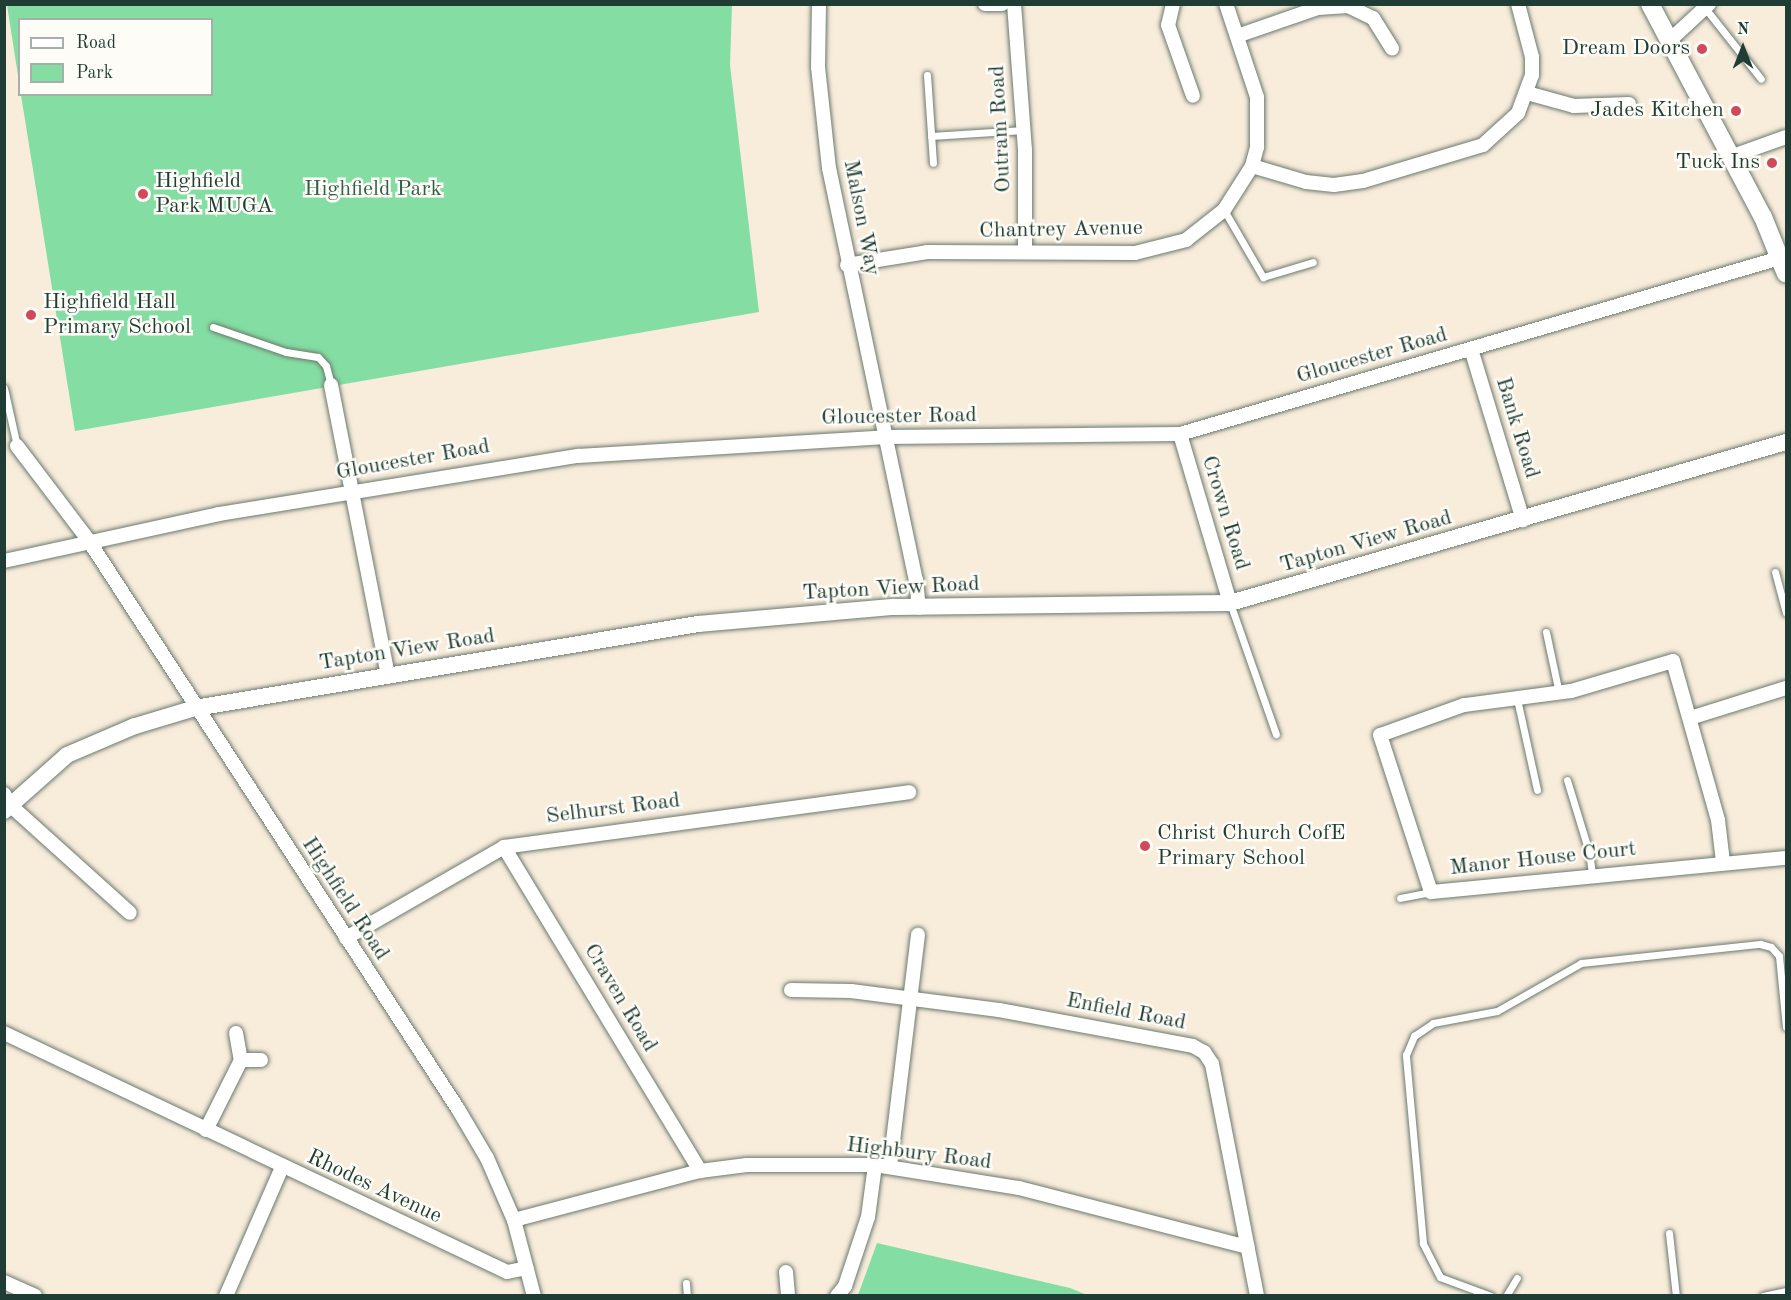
<!DOCTYPE html>
<style>
body{margin:0}
#map{position:relative;width:1791px;height:1300px;overflow:hidden;background:#f8ecdb;font-family:"Old Standard TT",serif}
div>[style]{position:absolute}
[style*='--x']{left:calc(var(--x)*1px);top:calc(var(--y)*1px);width:calc(var(--w)*1px);rotate:calc(var(--a)*1deg)}
.green>*{inset:0;background:#84dea3}
.roads{filter:drop-shadow(0 0 2px #6b7a6e) drop-shadow(0 0 2px #6b7a6e)}
.service>*{height:7px;margin:-3.5px;padding:0 3.5px;transform-origin:3.5px;border-radius:3.5px;background:#fff}
.minor>*{height:14px;margin:-7px;padding:0 7px;transform-origin:7px;border-radius:7px;background:#fff}
.tertiary>*{height:16px;margin:-8px;padding:0 8px;transform-origin:8px;border-radius:8px;background:#fff}
.secondary>*{height:18px;margin:-9px;padding:0 9px;transform-origin:9px;border-radius:9px;background:#fff}
.dots>*{width:16px;height:16px;translate:-50% -50%;box-sizing:border-box;border:3px solid #fdfcf7;border-radius:50%}
span{translate:-50% -50%;white-space:nowrap;text-align:center;line-height:1.15;-webkit-text-stroke:5px #fdfcf7;paint-order:stroke}
.poi-label{font-size:22px;color:#1f3d34}
.right{translate:-100% -50%;text-align:right}
.left{translate:0 -50%;text-align:left}
.street-label{font-size:22px;color:#1f3d34}
.park-label{font-size:22px;color:#335d4a}
.frame{position:absolute;inset:0;border:6px solid #1f3d34;pointer-events:none}
.legend{position:absolute;left:18px;top:18px;width:195px;height:78px;box-sizing:border-box;background:#fdfcf7;border:2px solid #a4b0a9;margin:0;padding:8px 10px;list-style:none;font-size:18px;color:#1f3d34}
.legend li{display:flex;align-items:center;gap:12px;height:30px}
.legend b{width:30px;border:2px solid #a4b0a9}
.north{position:absolute;left:1713px;top:18px;width:60px;height:60px;-webkit-text-stroke:4px #fdfcf7;paint-order:stroke;rotate:0deg;font-size:16px;font-weight:700;line-height:24px;text-align:center;color:#1f3d34}
.north::after{content:'';display:block;margin:auto;width:21px;height:27px;background:#1f3d34;clip-path:polygon(50% 0,100% 100%,50% 72%,0 100%)}
</style>
<div id="map">
<div class="green">
<i style="clip-path:polygon(7px 5px,732px 5px,730px 65px,759px 312px,75px 431px,21px 95px,212px 94px,212px 20px,20px 20px,19px 82px)"></i>
<i style="clip-path:polygon(877px 1243px,1070px 1288px,1087px 1295px,858px 1295px)"></i>
</div>
<div class="roads">
<div class="service">
<i style="--x:1705;--y:8;--w:90;--a:51.7"></i>
<i style="--x:927;--y:75;--w:88;--a:86.1"></i>
<i style="--x:931;--y:136;--w:93;--a:-3.7"></i>
<i style="--x:1224;--y:210;--w:78;--a:59.8"></i>
<i style="--x:1263;--y:277;--w:52;--a:-16.7"></i>
<i style="--x:213;--y:327;--w:77;--a:18.9"></i>
<i style="--x:286;--y:352;--w:32;--a:9"></i>
<i style="--x:318;--y:357;--w:12;--a:48"></i>
<i style="--x:326;--y:366;--w:20;--a:75"></i>
<i style="--x:4;--y:388;--w:59;--a:77.4"></i>
<i style="--x:1775;--y:572;--w:42;--a:75"></i>
<i style="--x:1230;--y:603;--w:139;--a:70.7"></i>
<i style="--x:1546;--y:632;--w:62;--a:78"></i>
<i style="--x:1517;--y:699;--w:93;--a:77.6"></i>
<i style="--x:1567;--y:780;--w:75;--a:73"></i>
<i style="--x:1589;--y:852;--w:22;--a:82"></i>
<i style="--x:1400;--y:898;--w:32;--a:-11"></i>
<i style="--x:1669;--y:1233;--w:63;--a:83.7"></i>
<i style="--x:686;--y:1283;--w:13;--a:86"></i>
<i style="--x:1491;--y:1296;--w:54;--a:-159.6"></i>
<i style="--x:1440;--y:1277;--w:38;--a:-117"></i>
<i style="--x:1423;--y:1243;--w:189;--a:-95.2"></i>
<i style="--x:1406;--y:1055;--w:21;--a:-67"></i>
<i style="--x:1414;--y:1036;--w:23;--a:-34"></i>
<i style="--x:1433;--y:1023;--w:65;--a:-10.6"></i>
<i style="--x:1497;--y:1011;--w:97;--a:-29.7"></i>
<i style="--x:1581;--y:963;--w:180;--a:-6.1"></i>
<i style="--x:1760;--y:944;--w:11;--a:15"></i>
<i style="--x:1771;--y:947;--w:12;--a:48"></i>
<i style="--x:1779;--y:956;--w:71;--a:84.4"></i>
<i style="--x:1506;--y:1296;--w:21;--a:-59"></i>
<i style="--x:1763;--y:1296;--w:24;--a:-12"></i>
</div>
<div class="minor">
<i style="--x:819;--y:4;--w:63;--a:90.9"></i>
<i style="--x:818;--y:67;--w:102;--a:83.8"></i>
<i style="--x:829;--y:168;--w:421;--a:78.1"></i>
<i style="--x:916;--y:580;--w:28;--a:84"></i>
<i style="--x:985;--y:4;--w:17;--a:0"></i>
<i style="--x:1014;--y:4;--w:146;--a:85.7"></i>
<i style="--x:1025;--y:150;--w:102;--a:90"></i>
<i style="--x:1173;--y:4;--w:22;--a:103"></i>
<i style="--x:1168;--y:25;--w:75;--a:70.6"></i>
<i style="--x:1237;--y:36;--w:86;--a:-19.1"></i>
<i style="--x:1318;--y:8;--w:30;--a:-4"></i>
<i style="--x:1348;--y:6;--w:28;--a:26"></i>
<i style="--x:1373;--y:18;--w:36;--a:58"></i>
<i style="--x:1668;--y:42;--w:56;--a:-42.8"></i>
<i style="--x:1527;--y:93;--w:49;--a:15.5"></i>
<i style="--x:1574;--y:106;--w:55;--a:-2.1"></i>
<i style="--x:1730;--y:157;--w:59;--a:-19.7"></i>
<i style="--x:1252;--y:166;--w:56;--a:16.5"></i>
<i style="--x:1306;--y:182;--w:28;--a:6"></i>
<i style="--x:1334;--y:185;--w:29;--a:-8"></i>
<i style="--x:1363;--y:181;--w:125;--a:-16.7"></i>
<i style="--x:1483;--y:145;--w:47;--a:-42.4"></i>
<i style="--x:1518;--y:113;--w:40;--a:-69.8"></i>
<i style="--x:1532;--y:75;--w:18;--a:-90"></i>
<i style="--x:1532;--y:57;--w:55;--a:-104.8"></i>
<i style="--x:847;--y:265;--w:81;--a:-9.2"></i>
<i style="--x:927;--y:252;--w:208;--a:0.3"></i>
<i style="--x:1135;--y:253;--w:53;--a:-14.3"></i>
<i style="--x:1186;--y:240;--w:48;--a:-38.3"></i>
<i style="--x:1224;--y:210;--w:52;--a:-57.5"></i>
<i style="--x:1252;--y:166;--w:20;--a:-75"></i>
<i style="--x:1257;--y:147;--w:50;--a:-90"></i>
<i style="--x:1257;--y:97;--w:98;--a:-108.4"></i>
<i style="--x:1471;--y:349;--w:179;--a:73.1"></i>
<i style="--x:331;--y:385;--w:297;--a:78.9"></i>
<i style="--x:1180;--y:434;--w:176;--a:73.5"></i>
<i style="--x:17;--y:446;--w:119;--a:52.8"></i>
<i style="--x:89;--y:541;--w:677;--a:56.99"></i>
<i style="--x:458;--y:1109;--w:57;--a:59.4"></i>
<i style="--x:487;--y:1158;--w:68;--a:66.5"></i>
<i style="--x:514;--y:1220;--w:79;--a:75.3"></i>
<i style="--x:4;--y:561;--w:220;--a:-12.3"></i>
<i style="--x:219;--y:514;--w:364;--a:-9.2"></i>
<i style="--x:578;--y:456;--w:309;--a:-3.5"></i>
<i style="--x:886;--y:437;--w:294;--a:-0.6"></i>
<i style="--x:1180;--y:434;--w:625;--a:-16.35"></i>
<i style="--x:1690;--y:718;--w:101;--a:-17.4"></i>
<i style="--x:4;--y:794;--w:13;--a:61"></i>
<i style="--x:10;--y:805;--w:161;--a:42"></i>
<i style="--x:504;--y:847;--w:379;--a:58.8"></i>
<i style="--x:1723;--y:862;--w:42;--a:-96.8"></i>
<i style="--x:1718;--y:820;--w:165;--a:-105.8"></i>
<i style="--x:1673;--y:661;--w:106;--a:163.6"></i>
<i style="--x:1571;--y:691;--w:108;--a:172.5"></i>
<i style="--x:1464;--y:705;--w:89;--a:160.3"></i>
<i style="--x:1380;--y:735;--w:165;--a:72"></i>
<i style="--x:1431;--y:892;--w:357;--a:-5.5"></i>
<i style="--x:346;--y:938;--w:182;--a:-29.9"></i>
<i style="--x:504;--y:847;--w:409;--a:-7.7"></i>
<i style="--x:791;--y:990;--w:60;--a:1"></i>
<i style="--x:851;--y:991;--w:149;--a:7.3"></i>
<i style="--x:999;--y:1010;--w:197;--a:10.5"></i>
<i style="--x:1193;--y:1046;--w:13;--a:29"></i>
<i style="--x:1204;--y:1052;--w:14;--a:56"></i>
<i style="--x:1212;--y:1064;--w:236;--a:79"></i>
<i style="--x:4;--y:1033;--w:557;--a:25.41"></i>
<i style="--x:507;--y:1272;--w:20;--a:-11"></i>
<i style="--x:236;--y:1033;--w:27;--a:80"></i>
<i style="--x:206;--y:1130;--w:78;--a:-63.4"></i>
<i style="--x:241;--y:1060;--w:20;--a:0"></i>
<i style="--x:890;--y:1166;--w:233;--a:-83.1"></i>
<i style="--x:514;--y:1220;--w:192;--a:-14.8"></i>
<i style="--x:700;--y:1171;--w:47;--a:-7.3"></i>
<i style="--x:747;--y:1165;--w:128;--a:0"></i>
<i style="--x:875;--y:1165;--w:146;--a:9.1"></i>
<i style="--x:1019;--y:1188;--w:236;--a:14.5"></i>
<i style="--x:786;--y:1272;--w:24;--a:85"></i>
<i style="--x:4;--y:1282;--w:34;--a:24"></i>
<i style="--x:226;--y:1296;--w:141;--a:-66.5"></i>
<i style="--x:837;--y:1296;--w:13;--a:-51"></i>
<i style="--x:845;--y:1286;--w:73;--a:-71.6"></i>
<i style="--x:868;--y:1217;--w:52;--a:-82.3"></i>
</div>
<div class="tertiary">
<i style="--x:4;--y:811;--w:84;--a:-41.6"></i>
<i style="--x:67;--y:755;--w:74;--a:-23.1"></i>
<i style="--x:135;--y:726;--w:63;--a:-16.7"></i>
<i style="--x:195;--y:708;--w:510;--a:-9.48"></i>
<i style="--x:698;--y:624;--w:197;--a:-5"></i>
<i style="--x:894;--y:607;--w:336;--a:-0.7"></i>
<i style="--x:1230;--y:603;--w:579;--a:-16.15"></i>
</div>
<div class="secondary">
<i style="--x:1650;--y:4;--w:241;--a:62.1"></i>
<i style="--x:1763;--y:217;--w:61;--a:68"></i>
</div>
</div>
<div class="dots">
<i style="left:1702px;top:49px;background:#d1495b"></i>
<i style="left:1736px;top:111px;background:#d1495b"></i>
<i style="left:1772px;top:163px;background:#d1495b"></i>
<i style="left:143px;top:194px;background:#d1495b"></i>
<i style="left:31px;top:315px;background:#d1495b"></i>
<i style="left:1145px;top:846px;background:#d1495b"></i>
</div>
<div class="poi-label">
<span class="right" style="left:1690px;top:49px">Dream Doors</span>
<span class="right" style="left:1724px;top:111px">Jades Kitchen</span>
<span class="right" style="left:1760px;top:163px">Tuck Ins</span>
<span class="left" style="left:155px;top:194px">Highfield<br>Park MUGA</span>
<span class="left" style="left:43px;top:315px">Highfield Hall<br>Primary School</span>
<span class="left" style="left:1157px;top:846px">Christ Church CofE<br>Primary School</span>
</div>
<div class="street-label">
<span style="left:1001px;top:129px;rotate:-93deg">Outram Road</span>
<span style="left:861px;top:218px;rotate:79deg">Malson Way</span>
<span style="left:1061px;top:230px;rotate:-1deg">Chantrey Avenue</span>
<span style="left:1372px;top:356px;rotate:-16deg">Gloucester Road</span>
<span style="left:899px;top:417px;rotate:-1deg">Gloucester Road</span>
<span style="left:1517px;top:428px;rotate:73deg">Bank Road</span>
<span style="left:413px;top:460px;rotate:-10deg">Gloucester Road</span>
<span style="left:1225px;top:513px;rotate:73deg">Crown Road</span>
<span style="left:1366px;top:542px;rotate:-16deg">Tapton View Road</span>
<span style="left:891px;top:589px;rotate:-3deg">Tapton View Road</span>
<span style="left:407px;top:650px;rotate:-9deg">Tapton View Road</span>
<span style="left:613px;top:809px;rotate:-7deg">Selhurst Road</span>
<span style="left:1543px;top:859px;rotate:-6deg">Manor House Court</span>
<span style="left:345px;top:899px;rotate:57deg">Highfield Road</span>
<span style="left:620px;top:998px;rotate:59deg">Craven Road</span>
<span style="left:1126px;top:1012px;rotate:11deg">Enfield Road</span>
<span style="left:919px;top:1154px;rotate:7deg">Highbury Road</span>
<span style="left:374px;top:1187px;rotate:25deg">Rhodes Avenue</span>
</div>
<div class="park-label">
<span style="left:373px;top:190px">Highfield Park</span>
</div>
<div class="frame"></div>
<ul class="legend">
<li><b style="height:8px;background:#fff"></b>Road</li>
<li><b style="height:16px;background:#84dea3"></b>Park</li>
</ul>
<div class="north">N</div>
</div>
